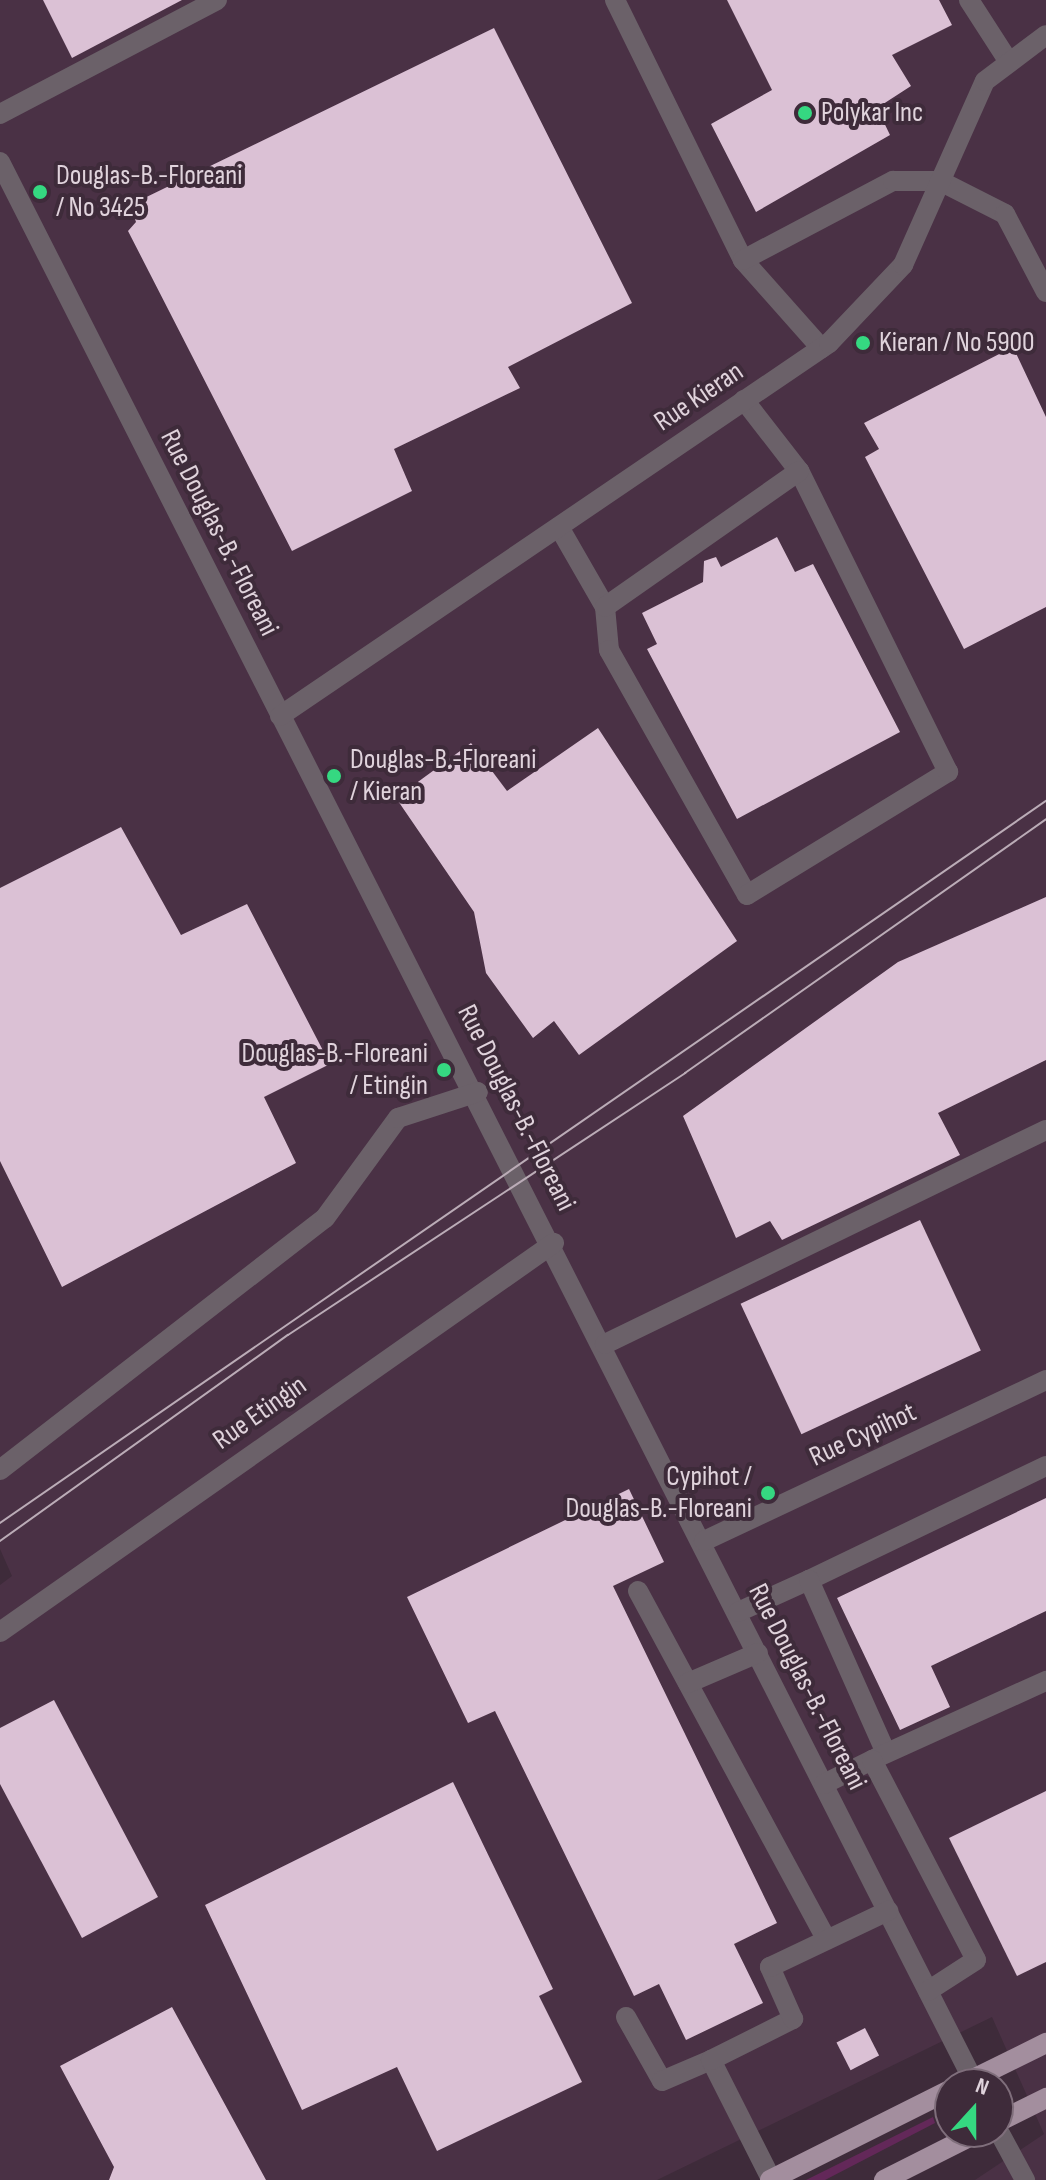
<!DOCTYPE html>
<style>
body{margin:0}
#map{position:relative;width:1046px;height:2180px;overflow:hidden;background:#3e2b3a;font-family:"Sofia Sans Condensed",sans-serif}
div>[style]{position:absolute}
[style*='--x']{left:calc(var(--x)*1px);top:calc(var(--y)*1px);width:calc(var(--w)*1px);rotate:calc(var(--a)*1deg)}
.built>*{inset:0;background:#4a3145}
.green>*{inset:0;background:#632859}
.building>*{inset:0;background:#dbc1d5;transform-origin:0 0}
.minor>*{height:20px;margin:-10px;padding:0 10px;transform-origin:10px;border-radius:10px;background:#6b6169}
.major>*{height:20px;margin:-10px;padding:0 10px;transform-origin:10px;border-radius:10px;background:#a38e9e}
.tram>*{height:2px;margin:-1px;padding:0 1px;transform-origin:1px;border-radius:1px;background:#bbacb7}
.dots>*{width:22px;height:22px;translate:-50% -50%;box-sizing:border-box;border:4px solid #3e2b3a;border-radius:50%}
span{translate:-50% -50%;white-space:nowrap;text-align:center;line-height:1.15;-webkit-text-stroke:8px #3e2b3a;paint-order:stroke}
.poi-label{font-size:28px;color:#e0d3dc}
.left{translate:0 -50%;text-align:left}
.right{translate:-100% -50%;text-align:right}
.street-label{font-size:28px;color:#e0d3dc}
.north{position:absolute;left:934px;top:2068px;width:80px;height:80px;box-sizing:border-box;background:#3e2b3a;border:2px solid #7f6e7b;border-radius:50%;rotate:21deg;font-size:22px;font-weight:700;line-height:32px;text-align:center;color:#e0d3dc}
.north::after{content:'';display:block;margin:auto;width:28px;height:36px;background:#35d881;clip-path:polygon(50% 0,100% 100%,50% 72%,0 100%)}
</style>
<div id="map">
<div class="built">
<i style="clip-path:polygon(0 0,1046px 0,1046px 2180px,975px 2180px,1044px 2134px,992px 2017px,657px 2180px,0 2180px,0 1585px,12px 1576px,0 1549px)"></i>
</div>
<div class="green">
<i style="clip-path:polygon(933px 2117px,935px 2123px,825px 2180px,806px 2180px)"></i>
</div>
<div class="building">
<i style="clip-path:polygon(43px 0,182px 0,72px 58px)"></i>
<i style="clip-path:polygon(727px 0,939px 0,952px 25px,892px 55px,911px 86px,877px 108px,890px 135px,756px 212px,711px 124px,772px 90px)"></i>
<i style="clip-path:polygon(494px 28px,632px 303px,508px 367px,520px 388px,394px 449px,412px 491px,292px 551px,128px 231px,136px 222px,130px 205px)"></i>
<i style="clip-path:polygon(1013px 347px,1046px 417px,1046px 607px,964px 649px,865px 457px,879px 449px,864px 423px)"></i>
<i style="clip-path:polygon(777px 537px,795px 572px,813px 564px,900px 732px,737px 819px,647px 649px,657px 644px,642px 613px,703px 582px,704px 561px,716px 557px,721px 567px)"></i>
<i style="clip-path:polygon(598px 728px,737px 941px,579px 1055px,554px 1021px,533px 1038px,486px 973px,474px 912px,396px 798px,471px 743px,507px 791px)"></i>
<i style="clip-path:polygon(121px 827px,181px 935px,247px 904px,330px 1064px,264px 1097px,296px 1163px,62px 1287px,0 1161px,0 888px)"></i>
<i style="clip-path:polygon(1046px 897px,1046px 1060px,938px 1113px,960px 1155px,782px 1240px,770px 1221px,736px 1238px,683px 1116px,898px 962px)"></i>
<i style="left:920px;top:1220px;width:144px;height:198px;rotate:65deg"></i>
<i style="clip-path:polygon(629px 1489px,664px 1562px,613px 1586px,777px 1923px,734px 1944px,763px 2003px,686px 2040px,659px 1984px,634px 1996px,495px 1711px,468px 1723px,407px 1597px)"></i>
<i style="clip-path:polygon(1046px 1498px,1046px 1611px,931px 1666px,950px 1707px,900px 1730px,837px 1598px)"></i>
<i style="clip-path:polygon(54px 1700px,158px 1897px,82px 1938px,0 1784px,0 1728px)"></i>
<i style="clip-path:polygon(453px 1782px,553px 1989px,539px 1996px,582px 2082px,437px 2151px,397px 2067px,302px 2110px,205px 1905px)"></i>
<i style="clip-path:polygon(1046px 1791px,1046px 1962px,1017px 1976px,949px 1838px)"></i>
<i style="clip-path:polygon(172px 2007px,266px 2180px,109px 2180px,114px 2167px,60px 2066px)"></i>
<i style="left:865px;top:2028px;width:31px;height:32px;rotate:63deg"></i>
</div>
<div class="minor">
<i style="--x:615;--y:0;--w:290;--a:63.8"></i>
<i style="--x:743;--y:260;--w:118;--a:48.4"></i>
<i style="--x:969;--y:0;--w:70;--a:57.2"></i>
<i style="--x:0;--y:114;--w:245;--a:-27.7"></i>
<i style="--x:0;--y:162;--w:2155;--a:63.1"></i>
<i style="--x:743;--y:260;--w:170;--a:-27.8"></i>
<i style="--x:893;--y:181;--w:47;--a:0"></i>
<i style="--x:940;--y:181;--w:73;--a:26.9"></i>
<i style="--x:1005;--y:214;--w:88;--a:62.3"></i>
<i style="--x:559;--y:527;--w:92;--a:60.1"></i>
<i style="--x:605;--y:607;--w:43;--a:84.7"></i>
<i style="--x:609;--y:650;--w:281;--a:60.6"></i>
<i style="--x:747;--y:895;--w:236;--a:-31.5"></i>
<i style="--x:948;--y:772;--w:336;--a:-116.3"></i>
<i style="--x:799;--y:471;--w:90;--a:-127.8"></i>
<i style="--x:605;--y:607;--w:237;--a:-35"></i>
<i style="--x:280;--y:716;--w:664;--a:-34.19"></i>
<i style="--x:829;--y:343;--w:108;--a:-46.5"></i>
<i style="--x:903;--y:265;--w:201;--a:-66"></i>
<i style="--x:985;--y:81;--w:76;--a:-37"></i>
<i style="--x:605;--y:1344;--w:490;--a:-25.9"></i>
<i style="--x:0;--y:1470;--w:411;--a:-37.8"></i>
<i style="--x:325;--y:1218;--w:124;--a:-53.9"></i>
<i style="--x:398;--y:1118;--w:84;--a:-18"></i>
<i style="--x:704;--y:1541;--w:378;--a:-25.2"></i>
<i style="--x:809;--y:1580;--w:263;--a:-25.7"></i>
<i style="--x:638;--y:1591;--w:396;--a:61.6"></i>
<i style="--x:738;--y:1612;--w:78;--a:-24.3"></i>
<i style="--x:809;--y:1580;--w:189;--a:66"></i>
<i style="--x:0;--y:1632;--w:677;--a:-35.08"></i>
<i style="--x:688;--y:1683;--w:76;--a:-23.2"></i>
<i style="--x:876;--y:1758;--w:187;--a:-24.4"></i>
<i style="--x:824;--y:1784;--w:54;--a:-26.6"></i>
<i style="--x:872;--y:1760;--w:225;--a:62.5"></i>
<i style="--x:976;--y:1960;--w:57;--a:147.1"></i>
<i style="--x:626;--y:2017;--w:73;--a:60.6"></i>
<i style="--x:662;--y:2081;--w:53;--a:-23.2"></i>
<i style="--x:711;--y:2060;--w:133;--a:63.2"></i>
<i style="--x:711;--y:2060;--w:92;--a:-26.6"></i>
<i style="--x:793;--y:2019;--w:57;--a:-113.9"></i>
<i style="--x:770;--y:1967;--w:131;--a:-25.4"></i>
<i style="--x:998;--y:2130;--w:57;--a:61.6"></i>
</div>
<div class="major">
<i style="--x:963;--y:2084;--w:93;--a:-26.3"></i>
<i style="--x:998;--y:2122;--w:54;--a:-26.6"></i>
<i style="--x:770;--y:2180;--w:201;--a:-26.6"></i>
<i style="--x:884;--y:2180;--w:106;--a:-26.8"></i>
</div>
<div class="tram">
<i style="--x:0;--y:1523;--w:1271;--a:-34.62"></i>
<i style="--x:0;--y:1541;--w:354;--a:-35.6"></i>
<i style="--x:288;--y:1335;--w:476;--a:-33.4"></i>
<i style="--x:685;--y:1073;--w:441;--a:-35.1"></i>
</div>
<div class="dots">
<i style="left:805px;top:113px;background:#35d881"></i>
<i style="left:40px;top:192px;background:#35d881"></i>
<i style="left:863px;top:343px;background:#35d881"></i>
<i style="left:334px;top:776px;background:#35d881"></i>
<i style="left:444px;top:1070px;background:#35d881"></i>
<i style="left:768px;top:1493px;background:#35d881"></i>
</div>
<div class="poi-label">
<span class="left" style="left:821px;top:113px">Polykar Inc</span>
<span class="left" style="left:56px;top:192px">Douglas-B.-Floreani<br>/ No 3425</span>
<span class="left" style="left:879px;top:343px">Kieran / No 5900</span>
<span class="left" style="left:350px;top:776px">Douglas-B.-Floreani<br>/ Kieran</span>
<span class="right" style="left:428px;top:1070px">Douglas-B.-Floreani<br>/ Etingin</span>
<span class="right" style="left:752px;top:1493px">Cypihot /<br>Douglas-B.-Floreani</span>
</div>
<div class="street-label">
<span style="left:699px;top:397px;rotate:-34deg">Rue Kieran</span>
<span style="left:219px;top:533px;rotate:63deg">Rue Douglas-B.-Floreani</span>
<span style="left:516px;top:1108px;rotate:63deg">Rue Douglas-B.-Floreani</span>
<span style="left:260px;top:1413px;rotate:-35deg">Rue Etingin</span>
<span style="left:863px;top:1435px;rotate:-25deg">Rue Cypihot</span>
<span style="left:807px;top:1687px;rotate:63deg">Rue Douglas-B.-Floreani</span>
</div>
<div class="north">N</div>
</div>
